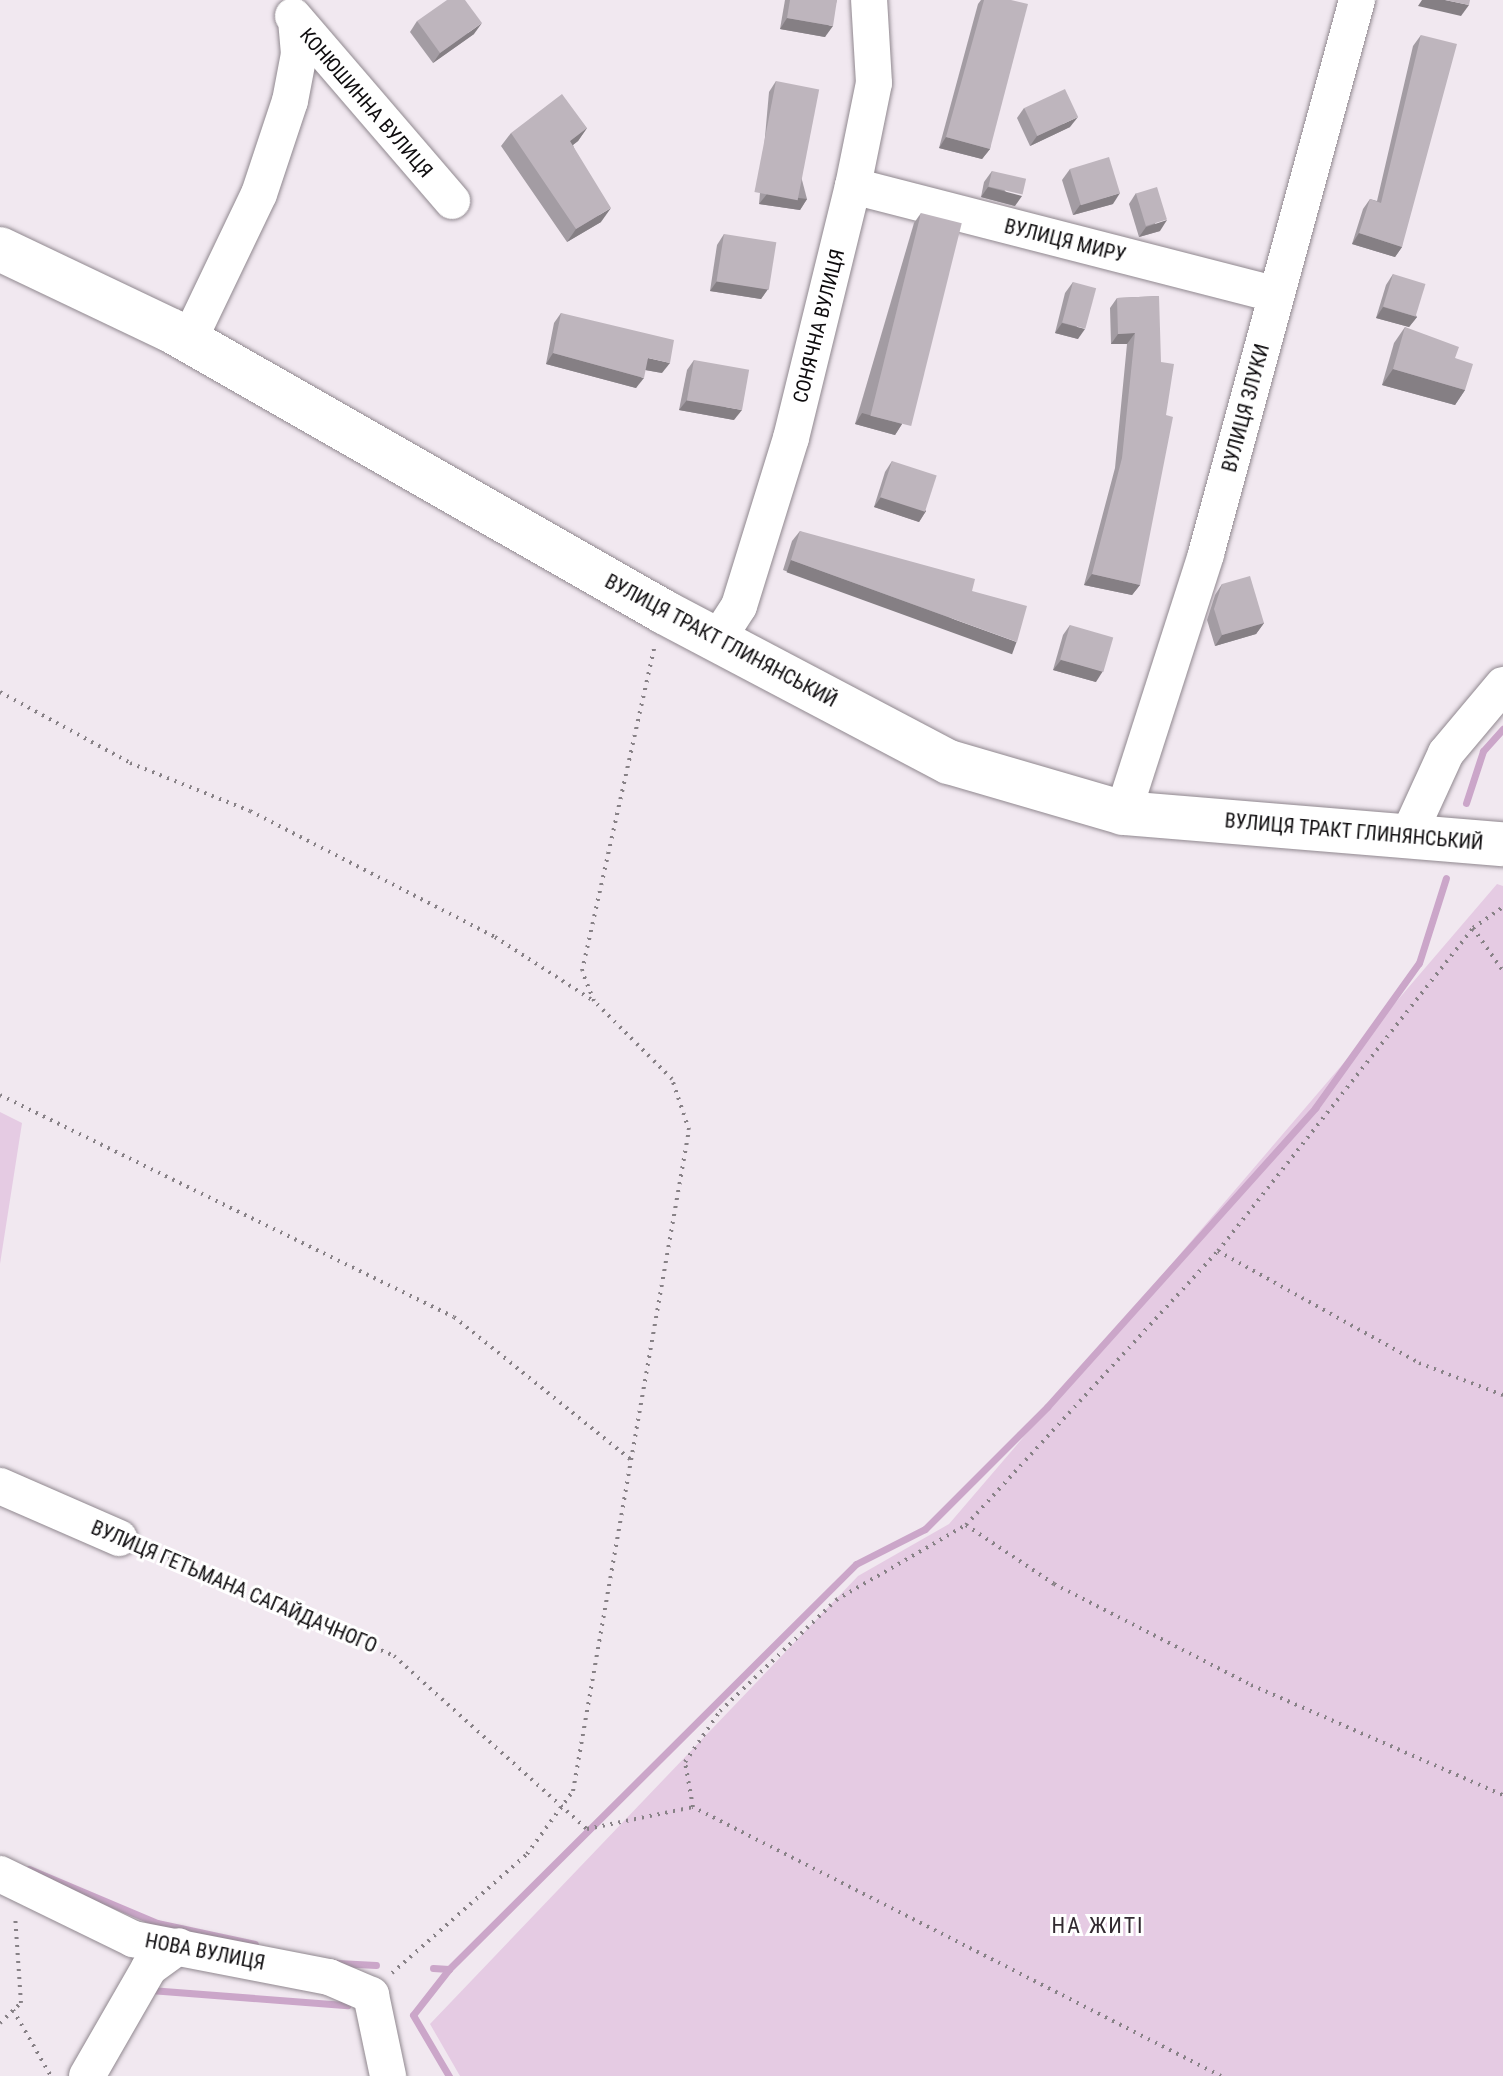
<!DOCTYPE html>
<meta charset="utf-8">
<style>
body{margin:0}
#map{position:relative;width:1503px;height:2076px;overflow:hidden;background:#f1e8f0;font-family:"Roboto Condensed",sans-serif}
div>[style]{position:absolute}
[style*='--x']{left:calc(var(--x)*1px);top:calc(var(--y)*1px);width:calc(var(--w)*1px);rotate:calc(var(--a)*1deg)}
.green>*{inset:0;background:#e5cbe3}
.stream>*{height:7px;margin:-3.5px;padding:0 3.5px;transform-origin:3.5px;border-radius:3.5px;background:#cba6c9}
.path>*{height:4px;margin-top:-2px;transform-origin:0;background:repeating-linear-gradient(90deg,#878186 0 2px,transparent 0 8px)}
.roads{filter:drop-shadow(0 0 2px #90888f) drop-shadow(0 0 2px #90888f)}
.minor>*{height:36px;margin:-18px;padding:0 18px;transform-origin:18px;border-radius:18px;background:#fff}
.major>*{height:44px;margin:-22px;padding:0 22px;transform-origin:22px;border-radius:22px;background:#fff}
.wall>*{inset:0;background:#a39ca3}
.shaded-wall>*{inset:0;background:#857f84;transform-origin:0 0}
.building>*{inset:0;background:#beb5bd;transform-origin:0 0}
span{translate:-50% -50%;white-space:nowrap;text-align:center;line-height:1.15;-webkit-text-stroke:6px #fff;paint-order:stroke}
.street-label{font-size:20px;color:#0e0c0e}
.neighbourhood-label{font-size:22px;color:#312a30;letter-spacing:2px}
</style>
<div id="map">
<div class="green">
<i style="clip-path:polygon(1497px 884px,1503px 886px,1503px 2076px,460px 2076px,430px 2024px,858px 1576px,949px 1524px)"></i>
<i style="clip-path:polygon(0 1112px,22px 1123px,0 1264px)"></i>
</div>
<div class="stream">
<i style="--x:1466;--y:803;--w:55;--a:-71.9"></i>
<i style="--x:1483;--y:751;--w:30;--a:-48"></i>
<i style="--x:29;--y:1869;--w:139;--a:22.9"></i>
<i style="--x:157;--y:1923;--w:100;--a:12.1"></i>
<i style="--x:337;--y:1963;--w:39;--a:3"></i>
<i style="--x:433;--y:1968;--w:16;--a:4"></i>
<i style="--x:449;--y:1969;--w:574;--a:-44.86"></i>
<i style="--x:856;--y:1564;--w:77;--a:-26.9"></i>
<i style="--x:925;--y:1529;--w:173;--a:-45"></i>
<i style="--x:1047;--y:1407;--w:402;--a:-48.1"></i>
<i style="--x:1315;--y:1108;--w:178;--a:-54.4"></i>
<i style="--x:1419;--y:963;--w:89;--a:-72.4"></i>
<i style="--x:449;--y:1969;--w:58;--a:128"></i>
<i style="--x:413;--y:2015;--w:71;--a:59.5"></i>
<i style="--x:150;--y:1990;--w:198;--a:4.4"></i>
</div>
<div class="path">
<i style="--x:0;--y:692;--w:148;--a:28.6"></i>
<i style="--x:130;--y:763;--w:129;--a:21.8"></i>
<i style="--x:250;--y:811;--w:276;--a:27.2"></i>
<i style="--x:495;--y:937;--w:116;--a:33"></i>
<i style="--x:1473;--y:928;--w:52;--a:55.1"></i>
<i style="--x:0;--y:1095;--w:505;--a:26.06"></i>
<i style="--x:454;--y:1317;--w:228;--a:38.9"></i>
<i style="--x:1218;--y:1251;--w:412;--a:-51.7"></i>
<i style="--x:1473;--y:928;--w:37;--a:-35"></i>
<i style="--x:966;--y:1525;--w:106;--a:33.8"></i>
<i style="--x:1054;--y:1584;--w:221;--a:27.1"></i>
<i style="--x:1251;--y:1685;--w:275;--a:23.6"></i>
<i style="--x:146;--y:1549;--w:270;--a:23.3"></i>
<i style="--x:394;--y:1656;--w:259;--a:41.9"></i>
<i style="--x:587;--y:1829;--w:108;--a:-11.7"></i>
<i style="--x:392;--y:1973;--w:180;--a:-41.4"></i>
<i style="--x:527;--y:1854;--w:78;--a:-53.9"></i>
<i style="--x:573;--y:1791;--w:671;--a:-80.05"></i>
<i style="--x:689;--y:1130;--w:54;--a:-108.4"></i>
<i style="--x:672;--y:1079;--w:110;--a:-135"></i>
<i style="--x:594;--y:1001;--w:32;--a:-112"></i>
<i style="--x:582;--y:971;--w:334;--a:-77.4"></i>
<i style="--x:13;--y:2010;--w:76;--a:60.1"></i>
<i style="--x:0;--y:2023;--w:29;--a:-44"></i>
<i style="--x:21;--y:2003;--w:88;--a:-93.9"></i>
<i style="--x:1221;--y:2076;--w:593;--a:-153"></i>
<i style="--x:693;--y:1807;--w:46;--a:-100.1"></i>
<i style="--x:685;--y:1762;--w:62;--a:-55.5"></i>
<i style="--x:720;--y:1711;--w:161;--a:-43.7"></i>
<i style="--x:836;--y:1600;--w:150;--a:-30"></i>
<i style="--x:966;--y:1525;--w:372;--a:-47.4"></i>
<i style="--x:1218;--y:1251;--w:230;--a:29.1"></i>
<i style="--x:1419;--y:1363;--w:90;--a:20.9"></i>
</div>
<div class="roads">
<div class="minor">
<i style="--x:293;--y:16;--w:244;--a:49.3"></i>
<i style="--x:853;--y:186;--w:437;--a:14.4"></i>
<i style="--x:188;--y:342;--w:164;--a:-64.4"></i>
<i style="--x:259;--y:194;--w:98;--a:-71.6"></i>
<i style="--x:290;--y:101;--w:48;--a:-79.2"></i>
<i style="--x:299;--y:54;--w:32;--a:-95"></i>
<i style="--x:717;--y:640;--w:40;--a:-57.1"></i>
<i style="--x:739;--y:606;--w:176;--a:-72.8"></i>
<i style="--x:791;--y:438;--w:260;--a:-76.2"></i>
<i style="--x:853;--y:186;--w:105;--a:-78.5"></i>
<i style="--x:874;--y:83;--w:83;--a:-93.4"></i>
<i style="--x:1123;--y:813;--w:272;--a:-72.2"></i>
<i style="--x:1206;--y:554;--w:574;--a:-74.75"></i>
<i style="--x:1408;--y:836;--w:91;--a:-65.4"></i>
<i style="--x:1446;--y:753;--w:89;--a:-50"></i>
<i style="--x:0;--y:1486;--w:130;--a:23.6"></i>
<i style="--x:0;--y:1874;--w:148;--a:26"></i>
<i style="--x:133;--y:1939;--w:200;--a:11"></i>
<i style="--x:329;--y:1977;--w:46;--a:23.2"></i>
<i style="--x:371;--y:1995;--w:83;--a:78.1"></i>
<i style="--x:87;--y:2076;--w:125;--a:-60.1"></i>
<i style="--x:149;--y:1968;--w:37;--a:-36"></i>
</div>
<div class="major">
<i style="--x:0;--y:249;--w:191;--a:25.5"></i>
<i style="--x:172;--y:331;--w:567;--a:29.73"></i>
<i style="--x:664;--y:612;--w:322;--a:27.8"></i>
<i style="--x:949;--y:762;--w:181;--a:16.3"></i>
<i style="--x:1123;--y:813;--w:381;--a:4.7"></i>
</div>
</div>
<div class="wall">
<i style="clip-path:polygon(785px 0,837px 0,825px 37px,780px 29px)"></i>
<i style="clip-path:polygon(981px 0,1011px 0,990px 149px,982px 159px,939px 148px,978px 4px)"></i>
<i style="clip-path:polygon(417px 21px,474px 34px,433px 63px,410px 32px)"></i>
<i style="clip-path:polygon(1421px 35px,1402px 247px,1395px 257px,1352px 244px,1363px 209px,1370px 199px,1377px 201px,1413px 46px)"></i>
<i style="clip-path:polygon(776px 81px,807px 199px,800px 210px,759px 204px,769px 92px)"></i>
<i style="clip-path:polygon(1024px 108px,1070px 127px,1030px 146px,1017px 118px)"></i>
<i style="clip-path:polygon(587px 128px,578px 141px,573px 145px,601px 222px,567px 242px,501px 146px,511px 133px)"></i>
<i style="clip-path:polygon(1070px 169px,1113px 204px,1073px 215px,1062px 180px)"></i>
<i style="clip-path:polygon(992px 171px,1015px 206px,981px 197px,984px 182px)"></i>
<i style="clip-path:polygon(1136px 193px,1160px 231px,1139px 237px,1129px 204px)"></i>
<i style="clip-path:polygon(921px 213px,902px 424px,895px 435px,855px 424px,914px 223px)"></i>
<i style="clip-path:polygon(724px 234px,768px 289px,761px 299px,710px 291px,717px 245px)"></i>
<i style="clip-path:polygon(1393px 274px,1417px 317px,1409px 327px,1376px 318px,1386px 285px)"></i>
<i style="clip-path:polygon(1073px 282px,1078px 339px,1055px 333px,1065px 293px)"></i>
<i style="clip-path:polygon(1159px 296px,1140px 585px,1132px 595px,1084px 585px,1115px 468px,1127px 344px,1111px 344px,1110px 308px,1117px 298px)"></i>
<i style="clip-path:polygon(561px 313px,662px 373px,645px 370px,636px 388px,546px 364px,554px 323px)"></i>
<i style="clip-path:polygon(1405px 327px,1455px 358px,1465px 390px,1455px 405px,1382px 385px,1394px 343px)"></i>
<i style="clip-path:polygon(694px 360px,734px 420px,679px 410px,687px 370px)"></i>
<i style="clip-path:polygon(892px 461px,926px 511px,919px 522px,874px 507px,885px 472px)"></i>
<i style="clip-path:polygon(800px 531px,1010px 652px,783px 570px,792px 541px)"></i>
<i style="clip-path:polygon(1222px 584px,1264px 623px,1256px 634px,1215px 646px,1207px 620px,1215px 595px)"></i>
<i style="clip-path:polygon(1070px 625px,1096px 682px,1053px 670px,1063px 635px)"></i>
</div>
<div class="shaded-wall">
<i style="clip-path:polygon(1422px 0,1445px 0,1469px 5px,1461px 16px,1418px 6px)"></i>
<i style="clip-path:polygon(787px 18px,833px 26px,825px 37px,780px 29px)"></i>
<i style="clip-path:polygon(482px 23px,474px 34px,433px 63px,440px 53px)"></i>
<i style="clip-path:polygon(1078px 117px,1070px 127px,1030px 146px,1037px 136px)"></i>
<i style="clip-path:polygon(587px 128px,578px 141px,561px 154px,570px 141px)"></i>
<i style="clip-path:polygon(946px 137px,990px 149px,982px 159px,939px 148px)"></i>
<i style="clip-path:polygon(988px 187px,1022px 196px,1015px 206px,981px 197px)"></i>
<i style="clip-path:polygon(1120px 193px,1113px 204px,1073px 215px,1080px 205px)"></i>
<i style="clip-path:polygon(767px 194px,807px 199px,800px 210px,759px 204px)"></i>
<i style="clip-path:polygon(611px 208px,601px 222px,567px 242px,576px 229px)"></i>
<i style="clip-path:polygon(1167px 220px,1160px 231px,1139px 237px,1146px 227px)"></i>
<i style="clip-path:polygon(1359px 233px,1402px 247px,1395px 257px,1352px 244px)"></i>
<i style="clip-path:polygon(717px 281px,768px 289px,761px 299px,710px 291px)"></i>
<i style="clip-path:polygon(1383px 307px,1417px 317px,1409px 327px,1376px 318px)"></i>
<i style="clip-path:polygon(1062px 323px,1085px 329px,1078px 339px,1055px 333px)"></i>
<i style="clip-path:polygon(1135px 333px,1127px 344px,1111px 344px,1118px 334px)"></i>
<i style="clip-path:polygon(553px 353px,644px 378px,636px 388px,546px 364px)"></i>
<i style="clip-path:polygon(648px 358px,670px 363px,662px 373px,640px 369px)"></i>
<i style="clip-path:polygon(1393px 369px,1465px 390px,1455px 405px,1382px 385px)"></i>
<i style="clip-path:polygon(687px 400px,742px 410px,734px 420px,679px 410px)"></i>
<i style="clip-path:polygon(862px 413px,902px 424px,895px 435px,855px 424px)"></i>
<i style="clip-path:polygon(881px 497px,926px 511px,919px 522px,874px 507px)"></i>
<i style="left:791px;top:560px;width:240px;height:13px;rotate:20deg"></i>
<i style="clip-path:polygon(1092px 574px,1140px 585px,1132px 595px,1084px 585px)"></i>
<i style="clip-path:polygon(1264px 623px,1256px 634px,1215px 646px,1222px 635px)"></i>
<i style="clip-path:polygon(1061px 660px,1103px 671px,1096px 682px,1053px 670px)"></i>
</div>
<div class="building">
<i style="clip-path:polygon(447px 0,465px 0,482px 23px,440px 53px,417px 21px)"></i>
<i style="clip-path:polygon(790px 0,837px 0,833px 26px,787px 18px)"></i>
<i style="clip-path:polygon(984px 0,1011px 0,1028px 4px,990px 149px,946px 137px)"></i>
<i style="clip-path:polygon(1445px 0,1470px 0,1469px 5px)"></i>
<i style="clip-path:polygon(1421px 35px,1457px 44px,1402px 247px,1359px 233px,1370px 199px,1381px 203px)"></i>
<i style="left:776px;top:81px;width:44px;height:113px;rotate:11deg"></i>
<i style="left:1065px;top:89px;width:31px;height:45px;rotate:65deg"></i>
<i style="clip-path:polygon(562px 94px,587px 128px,570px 141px,611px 208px,576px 229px,511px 133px)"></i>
<i style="left:1109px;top:157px;width:38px;height:41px;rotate:73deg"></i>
<i style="left:992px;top:171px;width:35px;height:16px;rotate:13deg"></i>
<i style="left:1157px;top:187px;width:34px;height:22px;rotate:73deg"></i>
<i style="left:921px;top:213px;width:42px;height:209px;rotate:14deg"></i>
<i style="left:724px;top:234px;width:53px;height:48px;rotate:9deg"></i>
<i style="left:1393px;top:274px;width:34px;height:34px;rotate:17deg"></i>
<i style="left:1073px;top:282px;width:24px;height:42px;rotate:15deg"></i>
<i style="clip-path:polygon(1159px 296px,1161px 362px,1174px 364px,1166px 415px,1173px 417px,1140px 585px,1092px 574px,1122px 458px,1135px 333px,1118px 334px,1117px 298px)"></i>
<i style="clip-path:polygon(561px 313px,674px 340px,670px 363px,648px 358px,644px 378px,553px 353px)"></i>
<i style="clip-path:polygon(1405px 327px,1459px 347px,1455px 358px,1473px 364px,1465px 390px,1393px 369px)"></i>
<i style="left:694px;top:360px;width:56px;height:41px;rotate:10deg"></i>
<i style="left:892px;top:461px;width:47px;height:38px;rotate:18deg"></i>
<i style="clip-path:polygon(800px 531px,975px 579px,972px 591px,1027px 606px,1017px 642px,791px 560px)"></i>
<i style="clip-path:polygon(1250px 576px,1264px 623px,1222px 635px,1214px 609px,1222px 584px)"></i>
<i style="left:1070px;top:625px;width:45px;height:36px;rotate:16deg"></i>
</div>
<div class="street-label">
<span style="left:366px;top:103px;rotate:49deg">КОНЮШИННА ВУЛИЦЯ</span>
<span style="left:1065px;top:241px;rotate:14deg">ВУЛИЦЯ МИРУ</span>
<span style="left:819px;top:326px;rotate:-76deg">СОНЯЧНА ВУЛИЦЯ</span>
<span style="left:1246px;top:408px;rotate:-75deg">ВУЛИЦЯ ЗЛУКИ</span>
<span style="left:721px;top:641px;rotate:28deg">ВУЛИЦЯ ТРАКТ ГЛИНЯНСЬКИЙ</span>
<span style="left:1354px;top:832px;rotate:5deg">ВУЛИЦЯ ТРАКТ ГЛИНЯНСЬКИЙ</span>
<span style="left:234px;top:1587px;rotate:23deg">ВУЛИЦЯ ГЕТЬМАНА САГАЙДАЧНОГО</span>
<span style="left:205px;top:1952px;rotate:11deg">НОВА ВУЛИЦЯ</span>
</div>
<div class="neighbourhood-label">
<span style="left:1098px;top:1926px">НА ЖИТІ</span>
</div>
</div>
